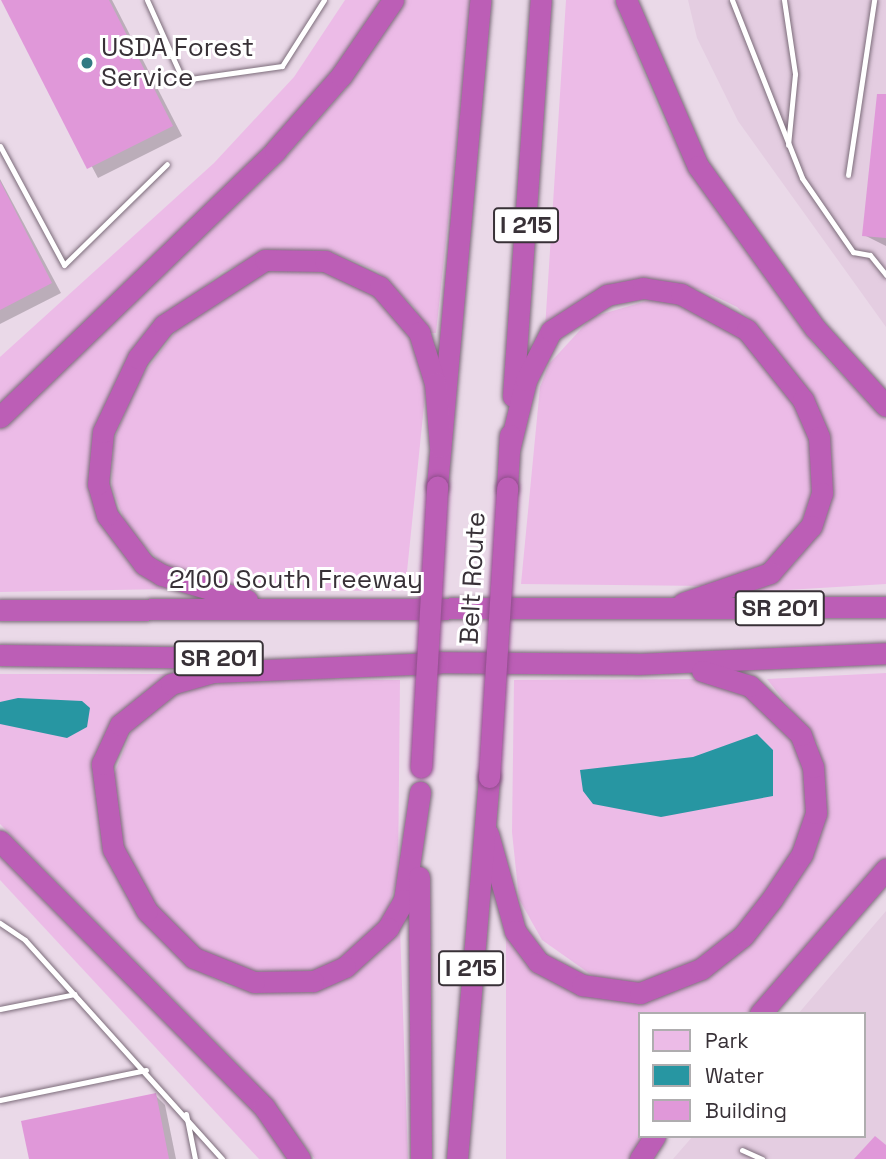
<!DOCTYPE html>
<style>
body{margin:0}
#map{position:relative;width:886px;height:1159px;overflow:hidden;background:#ead9e8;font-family:"Space Grotesk",sans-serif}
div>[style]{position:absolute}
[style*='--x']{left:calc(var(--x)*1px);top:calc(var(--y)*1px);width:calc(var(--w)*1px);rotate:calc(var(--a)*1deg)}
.built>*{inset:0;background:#e4cde1}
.green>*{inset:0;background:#ecbbe7}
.water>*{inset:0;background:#2796a2}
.shadow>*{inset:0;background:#0003}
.building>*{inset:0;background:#e098d9}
.roads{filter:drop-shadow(0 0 2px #7c6c7a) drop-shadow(0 0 2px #7c6c7a)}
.service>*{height:5px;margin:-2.5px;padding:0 2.5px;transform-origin:2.5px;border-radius:2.5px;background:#fff}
.motorway>*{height:21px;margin:-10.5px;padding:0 10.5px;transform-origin:10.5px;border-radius:10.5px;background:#bc5eb6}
.bridges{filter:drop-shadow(0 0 2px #8e4e8a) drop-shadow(0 0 2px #8e4e8a)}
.motorway-bridge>*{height:21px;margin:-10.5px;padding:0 10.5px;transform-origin:10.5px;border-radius:10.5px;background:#bc5eb6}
.dots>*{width:19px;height:19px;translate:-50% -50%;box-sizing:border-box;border:4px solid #fff;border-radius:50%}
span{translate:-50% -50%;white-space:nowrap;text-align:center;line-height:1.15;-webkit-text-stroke:6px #fff;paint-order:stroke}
.shield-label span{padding:2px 5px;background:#fff;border:2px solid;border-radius:5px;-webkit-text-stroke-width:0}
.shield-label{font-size:24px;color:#383137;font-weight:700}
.poi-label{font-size:26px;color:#383137}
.left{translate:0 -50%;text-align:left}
.street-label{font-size:26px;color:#383137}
.legend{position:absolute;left:638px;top:1012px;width:228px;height:126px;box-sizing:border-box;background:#fff;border:2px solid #afadaf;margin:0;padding:9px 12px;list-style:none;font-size:21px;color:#383137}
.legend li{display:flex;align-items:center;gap:14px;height:35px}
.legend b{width:35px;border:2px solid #afadaf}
</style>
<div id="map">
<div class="built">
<i style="clip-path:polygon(688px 0,886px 0,886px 327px,738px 121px,697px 38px)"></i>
<i style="clip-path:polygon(886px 911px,886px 1159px,673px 1159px,693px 1136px,863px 1136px,863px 1014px,798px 1014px)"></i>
</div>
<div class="green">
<i style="clip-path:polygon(345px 0,387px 0,339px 75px,0 407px,0 357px,214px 163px,294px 77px)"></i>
<i style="clip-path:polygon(403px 0,472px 0,436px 333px,428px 333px,414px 307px,377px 271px,332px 252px,272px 251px,222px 272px,159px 325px,135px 358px,96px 492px,156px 581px,169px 589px,0 592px,0 427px,280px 164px,346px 89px)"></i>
<i style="clip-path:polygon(566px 0,614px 0,664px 121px,700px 186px,816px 348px,886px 420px,886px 584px,754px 592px,795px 563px,819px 529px,806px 393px,767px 336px,737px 307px,702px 290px,661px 284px,545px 329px)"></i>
<i style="clip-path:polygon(337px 268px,403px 316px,426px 386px,405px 591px,263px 590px,218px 585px,169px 570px,128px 530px,112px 487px,113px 442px,138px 381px,183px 322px,256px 270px)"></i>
<i style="clip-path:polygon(660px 297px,708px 307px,781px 377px,810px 434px,814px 487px,800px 525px,764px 566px,708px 586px,521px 584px,540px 387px,549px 364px,592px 317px)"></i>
<i style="clip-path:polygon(886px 673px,886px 868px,757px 1014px,639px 1014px,639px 1136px,653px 1136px,637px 1159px,506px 1159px,506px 935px,551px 971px,663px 995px,707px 977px,742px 951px,786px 900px,818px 843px,826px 812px,818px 744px,767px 679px)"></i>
<i style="clip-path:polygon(0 674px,178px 674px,119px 724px,99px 821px,192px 967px,227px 986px,260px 992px,314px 988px,400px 928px,408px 1159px,315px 1159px,245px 1071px,0 824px)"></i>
<i style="clip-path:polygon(246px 679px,400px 680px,398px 875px,389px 906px,378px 926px,340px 961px,314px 972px,270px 979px,203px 957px,160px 913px,121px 845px,113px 777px,132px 730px,169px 695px,196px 684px)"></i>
<i style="clip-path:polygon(712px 679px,752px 692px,806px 756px,810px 824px,762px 909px,673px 978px,633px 983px,593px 976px,542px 940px,519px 899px,512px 832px,514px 680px)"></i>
<i style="clip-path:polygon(0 846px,253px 1102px,298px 1159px,259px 1159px,0 880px)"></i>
</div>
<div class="water">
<i style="clip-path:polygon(18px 698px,82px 701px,90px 708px,87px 727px,67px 738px,0 724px,0 702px)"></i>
<i style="clip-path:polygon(757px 734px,773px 750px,773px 796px,661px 817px,593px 804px,583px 791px,580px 770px,693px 757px)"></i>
</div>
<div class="shadow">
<i style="clip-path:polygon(3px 0,112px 0,182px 136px,98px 178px)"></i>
<i style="clip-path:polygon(886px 96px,886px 246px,864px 235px)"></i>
<i style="clip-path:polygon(0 179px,61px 293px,0 324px)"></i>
<i style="clip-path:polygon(155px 1095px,165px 1105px,176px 1159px,31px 1159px)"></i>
</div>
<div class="building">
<i style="clip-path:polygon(1px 0,109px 0,173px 126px,87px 169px)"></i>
<i style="clip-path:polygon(877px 94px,886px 94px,886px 238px,862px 236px)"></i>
<i style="clip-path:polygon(0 181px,52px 283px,0 310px)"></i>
<i style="clip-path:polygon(156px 1093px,169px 1159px,29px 1159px,21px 1121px)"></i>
<i style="clip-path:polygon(875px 1136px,886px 1145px,886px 1159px,854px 1159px)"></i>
</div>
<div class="roads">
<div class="service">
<i style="--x:147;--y:0;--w:88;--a:65.8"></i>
<i style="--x:183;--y:80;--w:100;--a:-8"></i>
<i style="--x:282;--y:66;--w:78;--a:-57.5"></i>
<i style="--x:732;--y:0;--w:191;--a:68.5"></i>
<i style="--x:802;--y:178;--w:90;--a:55.4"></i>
<i style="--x:853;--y:252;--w:17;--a:10"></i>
<i style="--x:870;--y:255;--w:26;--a:51"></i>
<i style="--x:784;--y:0;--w:75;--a:81.5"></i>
<i style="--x:795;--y:74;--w:71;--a:95.6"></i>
<i style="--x:0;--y:146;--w:135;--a:61.7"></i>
<i style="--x:64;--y:265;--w:144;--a:-44.4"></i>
<i style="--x:848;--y:175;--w:177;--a:-81.5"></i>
<i style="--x:0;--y:923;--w:30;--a:34"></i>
<i style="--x:25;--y:940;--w:295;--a:48"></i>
<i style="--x:0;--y:1009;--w:76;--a:-11.3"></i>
<i style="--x:0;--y:1100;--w:149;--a:-11.6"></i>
<i style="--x:186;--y:1114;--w:46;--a:78.7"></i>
<i style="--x:742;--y:1150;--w:22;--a:24"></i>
</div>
<div class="motorway">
<i style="--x:626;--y:0;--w:181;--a:66.6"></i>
<i style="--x:698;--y:166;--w:200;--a:54.2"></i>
<i style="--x:815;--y:328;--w:105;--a:47.7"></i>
<i style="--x:513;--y:396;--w:397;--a:-86"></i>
<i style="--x:0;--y:417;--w:383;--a:-44"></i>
<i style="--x:275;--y:151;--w:100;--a:-48.7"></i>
<i style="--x:341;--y:76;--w:92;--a:-55.6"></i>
<i style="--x:509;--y:450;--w:72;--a:-76.3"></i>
<i style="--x:526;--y:380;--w:55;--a:-63"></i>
<i style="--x:551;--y:331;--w:67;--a:-32.7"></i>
<i style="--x:607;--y:295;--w:37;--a:-11"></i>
<i style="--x:643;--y:288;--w:38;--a:9"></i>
<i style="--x:681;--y:294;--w:75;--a:28.6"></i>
<i style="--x:747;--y:330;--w:90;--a:51.3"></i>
<i style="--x:803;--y:400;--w:40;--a:66.6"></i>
<i style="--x:819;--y:437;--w:56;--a:86.9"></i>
<i style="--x:822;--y:493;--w:35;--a:108"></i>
<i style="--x:811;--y:526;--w:62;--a:131.1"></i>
<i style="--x:770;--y:573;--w:92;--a:161"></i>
<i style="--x:437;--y:486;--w:488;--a:-84.9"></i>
<i style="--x:507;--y:488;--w:53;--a:-86.8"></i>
<i style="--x:247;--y:600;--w:89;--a:-163.6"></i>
<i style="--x:162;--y:575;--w:21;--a:-149"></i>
<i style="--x:144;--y:564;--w:61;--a:-127.1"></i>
<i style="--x:107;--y:515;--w:32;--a:-106"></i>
<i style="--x:98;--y:484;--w:52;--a:-84.5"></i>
<i style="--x:103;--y:432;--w:82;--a:-64.7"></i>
<i style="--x:138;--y:358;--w:42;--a:-51.8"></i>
<i style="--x:164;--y:325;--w:120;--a:-32.8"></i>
<i style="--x:265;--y:260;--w:60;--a:1"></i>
<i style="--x:325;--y:261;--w:61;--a:25.3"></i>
<i style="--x:380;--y:287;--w:60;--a:49.1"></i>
<i style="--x:419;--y:332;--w:53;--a:72.6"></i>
<i style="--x:435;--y:383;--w:64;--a:85.5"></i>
<i style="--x:0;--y:610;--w:886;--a:-0.19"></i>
<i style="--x:0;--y:655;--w:237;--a:0.7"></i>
<i style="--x:423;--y:662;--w:214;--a:0.5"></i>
<i style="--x:637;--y:664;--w:249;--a:-2.5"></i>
<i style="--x:420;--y:792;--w:109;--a:98.4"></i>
<i style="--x:404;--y:900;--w:32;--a:120"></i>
<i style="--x:388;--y:928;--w:58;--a:137.8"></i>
<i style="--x:345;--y:967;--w:35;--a:156"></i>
<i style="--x:313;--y:981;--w:59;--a:179"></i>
<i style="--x:254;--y:982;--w:65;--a:-158.2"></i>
<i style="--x:194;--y:958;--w:66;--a:-135"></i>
<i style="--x:147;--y:911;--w:71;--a:-118.7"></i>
<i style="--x:113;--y:849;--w:86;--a:-97.4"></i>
<i style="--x:102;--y:764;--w:43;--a:-65.2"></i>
<i style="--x:120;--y:725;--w:65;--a:-38.8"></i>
<i style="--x:171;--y:684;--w:44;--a:-15.9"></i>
<i style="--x:213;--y:672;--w:225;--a:-2.3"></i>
<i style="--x:488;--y:834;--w:101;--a:74.4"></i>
<i style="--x:515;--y:931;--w:39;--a:53"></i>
<i style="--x:538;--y:962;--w:50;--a:27.6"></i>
<i style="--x:582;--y:985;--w:59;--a:7.9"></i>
<i style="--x:640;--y:993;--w:66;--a:-21.5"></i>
<i style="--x:701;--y:969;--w:53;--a:-38.2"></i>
<i style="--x:743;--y:936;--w:47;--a:-51.9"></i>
<i style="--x:772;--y:899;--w:54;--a:-56.3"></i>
<i style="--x:802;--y:854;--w:43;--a:-71.1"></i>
<i style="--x:816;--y:813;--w:46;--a:-93.7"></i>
<i style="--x:813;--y:767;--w:34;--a:-111"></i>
<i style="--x:801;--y:735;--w:71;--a:-136.1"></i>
<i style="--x:750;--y:686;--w:50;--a:-162.6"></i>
<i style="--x:0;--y:841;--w:375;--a:45.2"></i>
<i style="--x:264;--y:1107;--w:63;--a:55.3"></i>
<i style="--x:419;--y:877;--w:282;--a:89.6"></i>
<i style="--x:760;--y:1014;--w:192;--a:-49"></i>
<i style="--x:457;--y:1159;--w:383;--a:-85.2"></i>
<i style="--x:640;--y:1159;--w:27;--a:-57"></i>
</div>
</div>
<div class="bridges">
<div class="motorway-bridge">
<i style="--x:421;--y:767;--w:281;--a:-86.7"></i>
<i style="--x:489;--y:777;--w:290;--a:-86.4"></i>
</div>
</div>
<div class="dots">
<i style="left:87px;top:63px;background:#327a83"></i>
</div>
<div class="shield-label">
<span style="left:526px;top:225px">I 215</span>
<span style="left:780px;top:608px">SR 201</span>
<span style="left:219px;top:658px">SR 201</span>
<span style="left:471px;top:968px">I 215</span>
</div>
<div class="poi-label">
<span class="left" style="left:101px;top:63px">USDA Forest<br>Service</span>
</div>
<div class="street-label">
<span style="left:473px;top:578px;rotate:-87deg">Belt Route</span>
<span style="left:296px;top:580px">2100 South Freeway</span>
</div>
<ul class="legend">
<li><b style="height:19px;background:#ecbbe7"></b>Park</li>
<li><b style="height:19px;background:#2796a2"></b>Water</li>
<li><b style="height:19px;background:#e098d9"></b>Building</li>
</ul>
</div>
